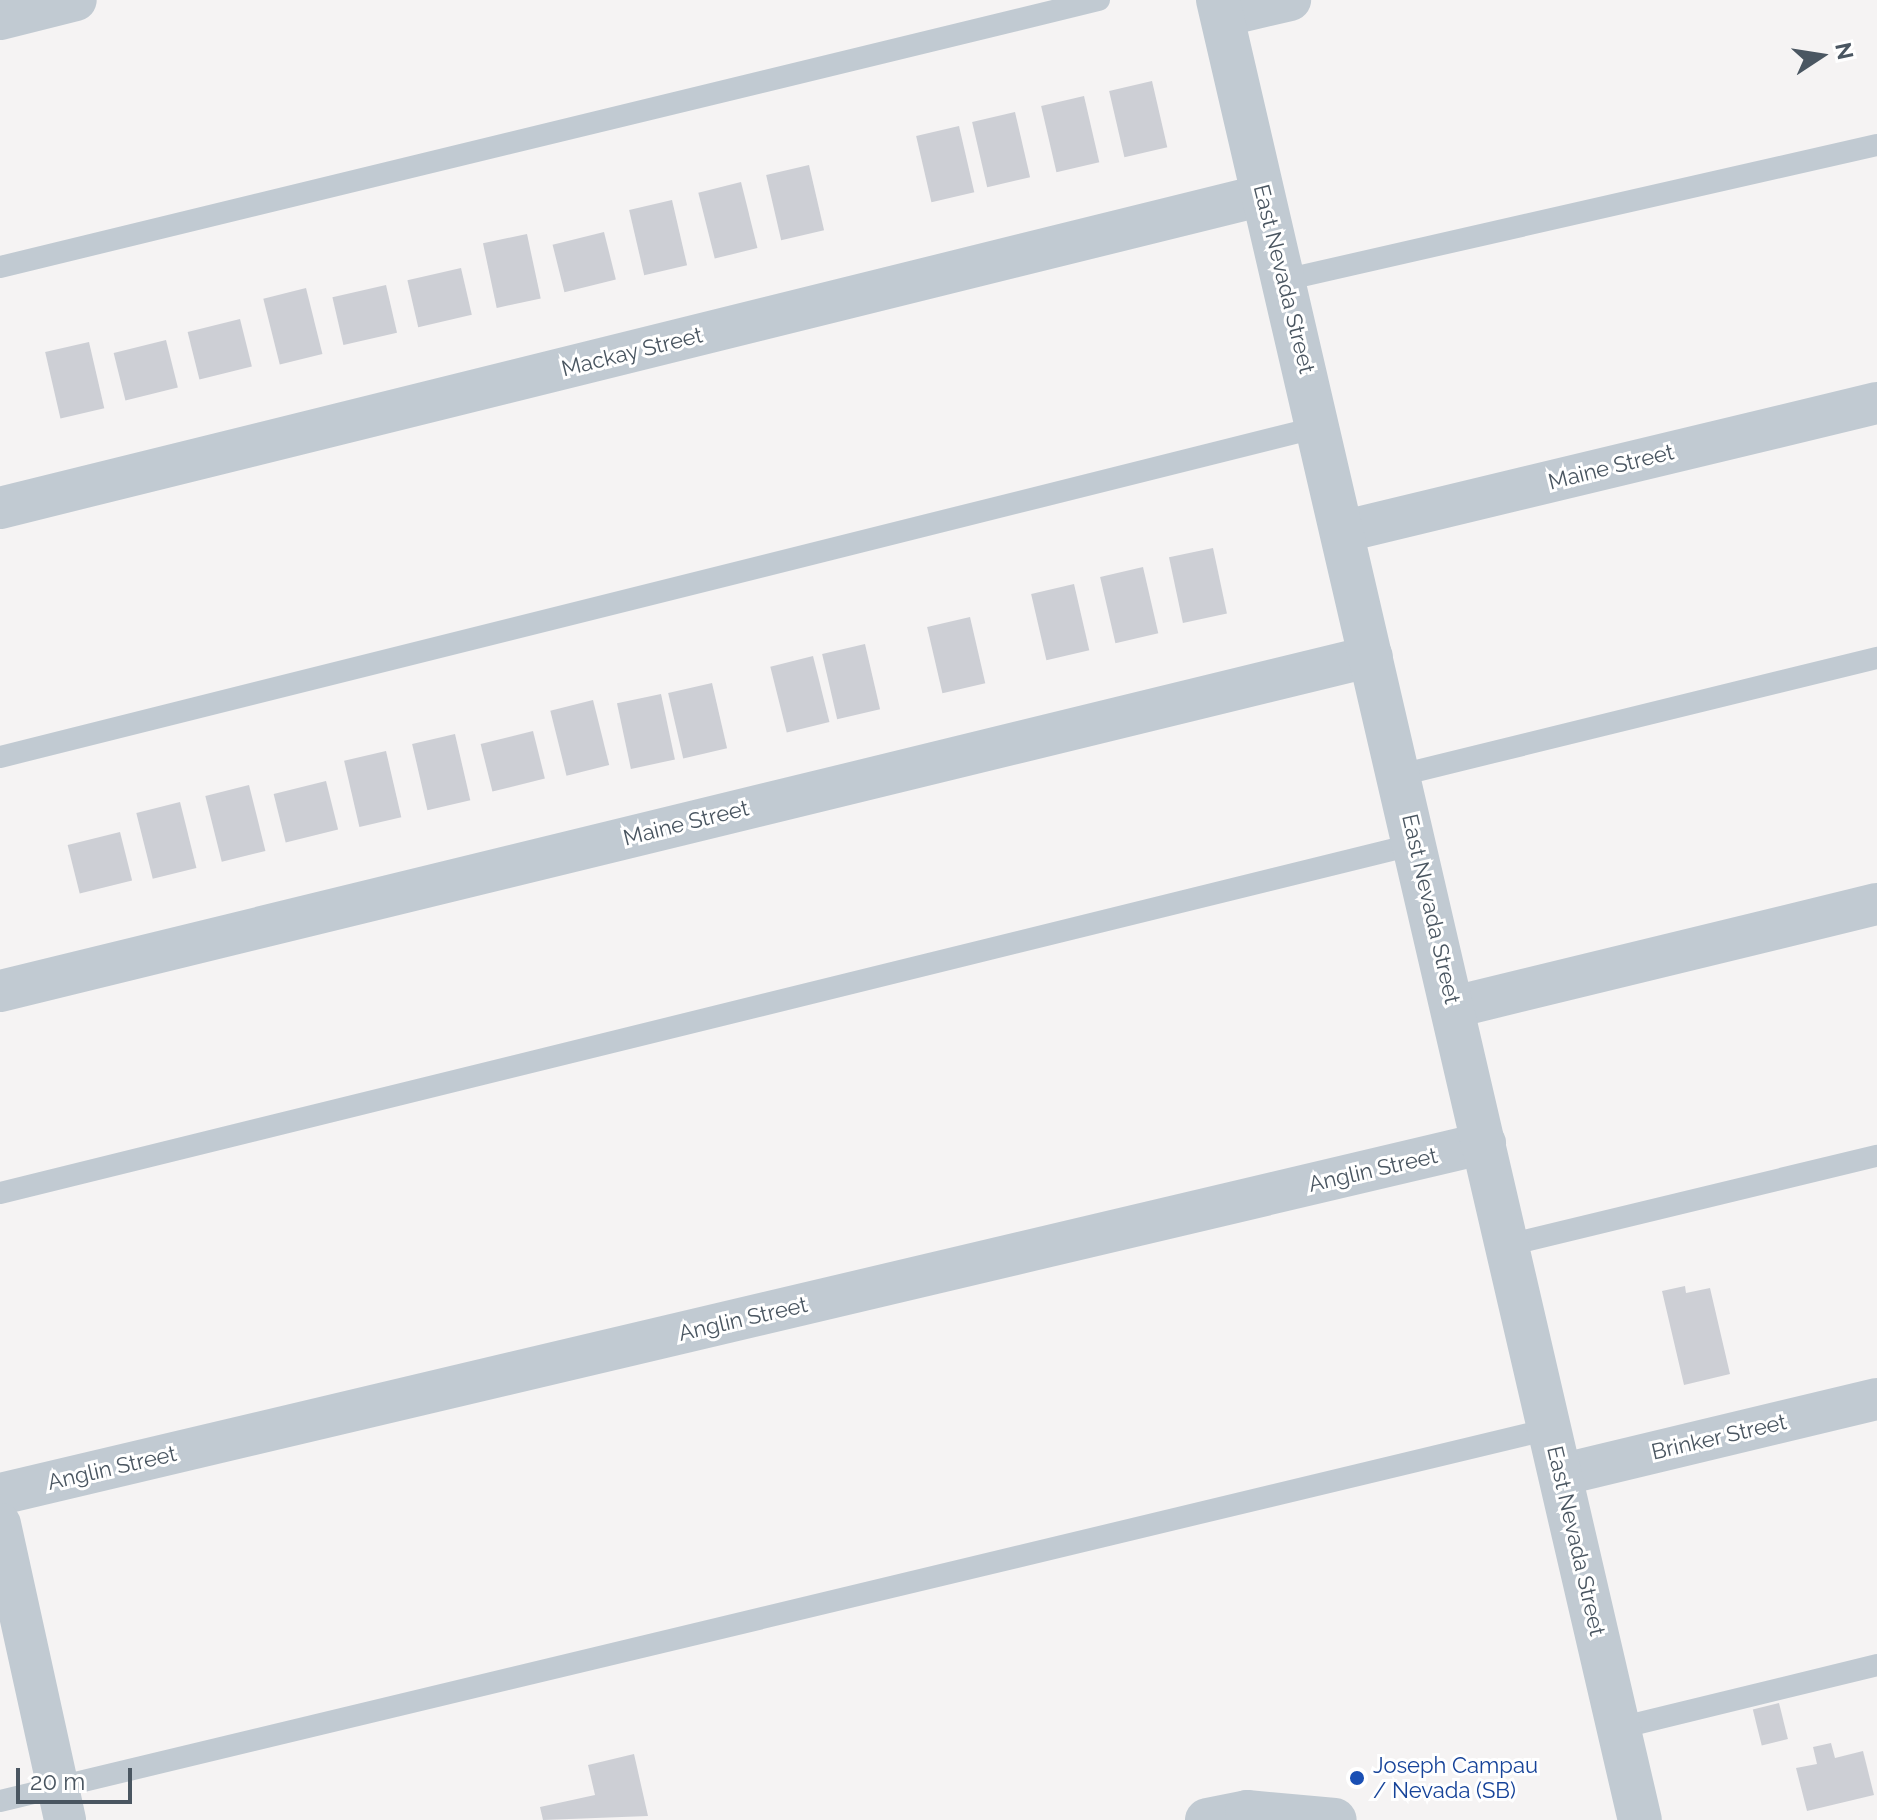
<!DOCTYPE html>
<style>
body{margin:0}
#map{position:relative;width:1877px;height:1820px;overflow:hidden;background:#f5f3f3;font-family:Raleway,sans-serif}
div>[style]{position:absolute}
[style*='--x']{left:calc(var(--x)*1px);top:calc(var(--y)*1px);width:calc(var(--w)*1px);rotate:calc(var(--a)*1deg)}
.building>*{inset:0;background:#cdcfd5;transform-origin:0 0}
.service>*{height:22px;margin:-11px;padding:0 11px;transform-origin:11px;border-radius:11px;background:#c1cad2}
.minor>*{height:42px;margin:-21px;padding:0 21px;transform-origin:21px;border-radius:21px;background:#c1cad2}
.tertiary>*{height:44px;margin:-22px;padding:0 22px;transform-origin:22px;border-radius:22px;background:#c1cad2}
.dots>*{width:22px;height:22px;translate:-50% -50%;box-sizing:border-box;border:4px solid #fff;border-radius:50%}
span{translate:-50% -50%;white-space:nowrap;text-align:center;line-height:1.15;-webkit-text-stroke:6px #fff;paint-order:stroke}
.street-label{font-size:22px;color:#4a5661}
.transit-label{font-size:22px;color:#164399}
.left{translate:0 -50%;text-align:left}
.north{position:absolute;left:1781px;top:16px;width:80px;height:80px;-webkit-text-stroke:6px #fff;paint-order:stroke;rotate:78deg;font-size:22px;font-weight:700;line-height:32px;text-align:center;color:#4a5661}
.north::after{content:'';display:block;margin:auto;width:28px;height:36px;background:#4a5661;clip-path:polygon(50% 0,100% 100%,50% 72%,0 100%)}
.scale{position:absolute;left:16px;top:1768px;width:116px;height:36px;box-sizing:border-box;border:4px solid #4a5661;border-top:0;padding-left:10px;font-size:24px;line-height:28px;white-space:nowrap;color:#4a5661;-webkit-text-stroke:6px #fff;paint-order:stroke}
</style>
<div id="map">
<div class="building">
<i style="left:1152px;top:81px;width:68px;height:44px;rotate:77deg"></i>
<i style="left:1084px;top:96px;width:68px;height:44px;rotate:77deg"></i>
<i style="left:1015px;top:112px;width:67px;height:44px;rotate:77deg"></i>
<i style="left:959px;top:126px;width:68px;height:44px;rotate:77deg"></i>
<i style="left:809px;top:165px;width:67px;height:44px;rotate:77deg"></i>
<i style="left:741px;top:182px;width:68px;height:44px;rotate:76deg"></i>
<i style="left:672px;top:200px;width:67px;height:44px;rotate:77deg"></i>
<i style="left:604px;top:232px;width:49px;height:53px;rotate:76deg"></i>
<i style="left:527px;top:234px;width:66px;height:45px;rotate:78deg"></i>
<i style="left:461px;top:268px;width:48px;height:55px;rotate:77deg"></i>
<i style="left:386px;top:285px;width:49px;height:55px;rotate:77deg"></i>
<i style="left:306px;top:288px;width:68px;height:44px;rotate:76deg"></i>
<i style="left:240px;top:319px;width:49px;height:54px;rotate:76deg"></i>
<i style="left:166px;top:340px;width:49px;height:54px;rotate:76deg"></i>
<i style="left:89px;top:342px;width:68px;height:45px;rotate:77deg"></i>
<i style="left:1213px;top:548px;width:67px;height:45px;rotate:78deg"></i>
<i style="left:1143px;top:567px;width:68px;height:44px;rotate:77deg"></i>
<i style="left:1074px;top:584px;width:68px;height:44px;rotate:77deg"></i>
<i style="left:970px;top:617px;width:68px;height:44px;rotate:77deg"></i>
<i style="left:865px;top:644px;width:67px;height:44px;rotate:77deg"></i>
<i style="left:813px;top:656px;width:68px;height:44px;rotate:76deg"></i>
<i style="left:712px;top:683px;width:67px;height:45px;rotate:77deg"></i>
<i style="left:661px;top:694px;width:67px;height:45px;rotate:78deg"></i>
<i style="left:593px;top:700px;width:67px;height:44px;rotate:76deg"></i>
<i style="left:533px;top:731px;width:49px;height:54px;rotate:76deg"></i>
<i style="left:455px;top:734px;width:68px;height:44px;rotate:77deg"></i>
<i style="left:386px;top:751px;width:68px;height:43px;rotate:77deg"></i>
<i style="left:326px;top:781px;width:50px;height:54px;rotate:76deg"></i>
<i style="left:249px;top:785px;width:68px;height:45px;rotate:76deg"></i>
<i style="left:180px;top:802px;width:68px;height:45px;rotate:76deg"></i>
<i style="left:120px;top:832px;width:50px;height:54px;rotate:76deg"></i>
<i style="clip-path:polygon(1685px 1286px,1686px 1293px,1710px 1288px,1730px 1374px,1684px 1385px,1662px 1291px)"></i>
<i style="left:1779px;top:1703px;width:37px;height:27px;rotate:76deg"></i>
<i style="clip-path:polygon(1831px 1743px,1835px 1758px,1863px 1751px,1874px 1795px,1807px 1811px,1796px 1768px,1817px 1764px,1813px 1747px)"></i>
<i style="clip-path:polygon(634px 1754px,648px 1816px,543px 1820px,540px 1807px,595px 1795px,588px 1765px)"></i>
</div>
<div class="service">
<i style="--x:0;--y:267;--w:1131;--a:-13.66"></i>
<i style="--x:1284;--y:280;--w:608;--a:-12.83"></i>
<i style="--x:0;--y:757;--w:1360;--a:-14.05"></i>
<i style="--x:1400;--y:775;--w:491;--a:-13.8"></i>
<i style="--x:0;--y:1193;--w:1458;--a:-13.85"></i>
<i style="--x:1508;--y:1245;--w:380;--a:-13.6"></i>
<i style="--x:1619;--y:1728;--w:266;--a:-13.7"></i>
<i style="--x:0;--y:1801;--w:1594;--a:-13.5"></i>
</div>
<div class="minor">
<i style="--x:1222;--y:16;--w:70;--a:-13.2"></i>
<i style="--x:0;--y:19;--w:78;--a:-14"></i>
<i style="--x:0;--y:508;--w:1301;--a:-13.92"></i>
<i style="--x:1345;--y:531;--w:547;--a:-13.53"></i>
<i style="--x:0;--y:991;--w:1412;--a:-13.72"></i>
<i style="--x:1454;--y:1007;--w:435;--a:-13.7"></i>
<i style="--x:1560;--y:1475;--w:326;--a:-13.5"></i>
<i style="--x:0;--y:1494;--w:1526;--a:-13.3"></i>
<i style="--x:0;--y:1524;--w:303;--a:77.6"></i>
</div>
<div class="tertiary">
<i style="--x:1218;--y:0;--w:1868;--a:76.95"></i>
<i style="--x:1207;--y:1820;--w:41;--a:-11.3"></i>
<i style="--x:1247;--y:1812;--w:88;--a:5.2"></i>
</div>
<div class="dots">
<i style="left:1357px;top:1778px;background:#1a4fb4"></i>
</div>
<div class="street-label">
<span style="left:1284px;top:279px;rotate:76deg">East Nevada Street</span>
<span style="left:632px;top:352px;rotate:-14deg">Mackay Street</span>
<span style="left:1611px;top:467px;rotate:-14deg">Maine Street</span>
<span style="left:686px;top:823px;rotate:-14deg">Maine Street</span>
<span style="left:1431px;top:909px;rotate:77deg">East Nevada Street</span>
<span style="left:1373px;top:1170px;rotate:-13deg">Anglin Street</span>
<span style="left:743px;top:1319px;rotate:-13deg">Anglin Street</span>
<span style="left:1719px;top:1437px;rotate:-13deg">Brinker Street</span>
<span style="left:112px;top:1468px;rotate:-13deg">Anglin Street</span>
<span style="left:1576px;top:1541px;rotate:77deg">East Nevada Street</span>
</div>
<div class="transit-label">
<span class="left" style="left:1373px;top:1778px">Joseph Campau<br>/ Nevada (SB)</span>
</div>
<div class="north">N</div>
<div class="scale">20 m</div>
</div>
